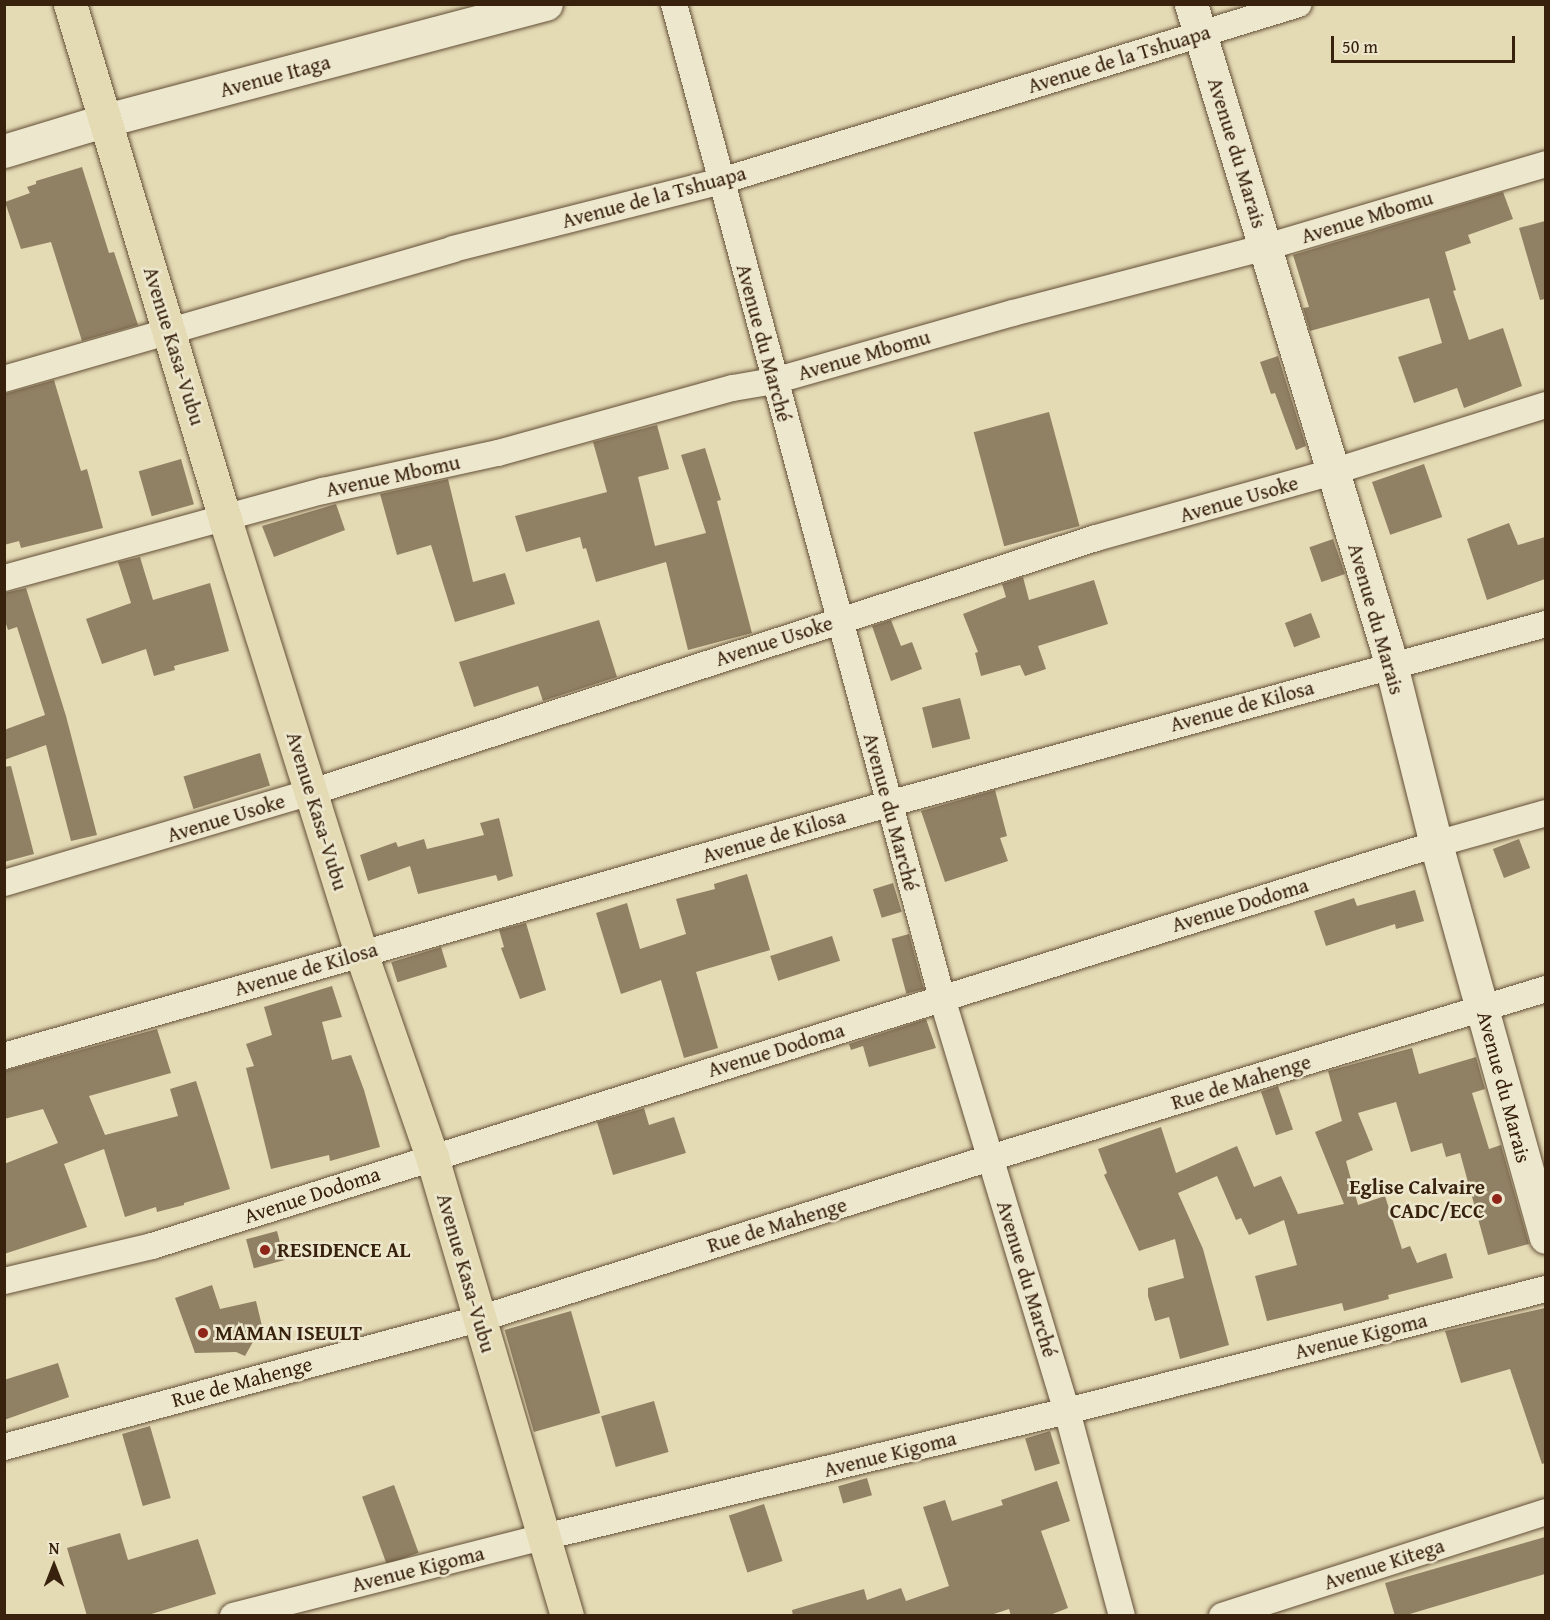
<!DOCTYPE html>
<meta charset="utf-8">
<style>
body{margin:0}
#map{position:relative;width:1550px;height:1620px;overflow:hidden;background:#e4dab4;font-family:"Gentium Book Plus",serif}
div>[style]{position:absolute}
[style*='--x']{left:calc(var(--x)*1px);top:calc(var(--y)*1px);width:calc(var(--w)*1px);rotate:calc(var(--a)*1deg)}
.building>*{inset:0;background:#918164;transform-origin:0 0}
.roads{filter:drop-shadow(0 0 2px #634f37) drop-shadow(0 0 2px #634f37)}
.minor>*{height:26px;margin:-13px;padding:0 13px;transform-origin:13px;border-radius:13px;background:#ede7ce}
.tertiary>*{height:33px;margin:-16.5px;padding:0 16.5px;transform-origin:16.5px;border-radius:16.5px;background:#ede7ce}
.primary>*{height:33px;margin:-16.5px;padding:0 16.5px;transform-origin:16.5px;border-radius:16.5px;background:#e4dab4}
.dots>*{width:16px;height:16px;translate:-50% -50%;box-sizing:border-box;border:3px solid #ede7ce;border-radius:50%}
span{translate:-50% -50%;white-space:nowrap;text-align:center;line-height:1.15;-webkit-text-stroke:5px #ede7ce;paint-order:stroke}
.street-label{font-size:21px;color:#38210d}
.poi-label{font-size:21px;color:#38210d;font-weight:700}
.right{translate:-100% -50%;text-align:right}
.left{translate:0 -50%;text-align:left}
.frame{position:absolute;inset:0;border:6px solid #38210d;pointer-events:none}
.north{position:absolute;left:24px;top:1536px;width:60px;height:60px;-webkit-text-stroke:4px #ede7ce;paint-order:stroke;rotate:0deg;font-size:16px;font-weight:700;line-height:24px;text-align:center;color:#38210d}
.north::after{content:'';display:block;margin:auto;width:21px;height:27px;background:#38210d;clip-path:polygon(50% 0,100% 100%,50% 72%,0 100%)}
.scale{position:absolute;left:1331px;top:36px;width:184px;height:27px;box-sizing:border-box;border:3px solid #38210d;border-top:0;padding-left:8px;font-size:18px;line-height:21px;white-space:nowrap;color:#38210d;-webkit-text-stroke:4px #ede7ce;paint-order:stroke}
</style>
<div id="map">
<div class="building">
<i style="clip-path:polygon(82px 167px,109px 253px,114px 252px,138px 325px,82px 341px,51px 242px,21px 249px,5px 202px,30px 193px,27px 187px,36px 184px,36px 181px)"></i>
<i style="clip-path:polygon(1503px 192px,1513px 219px,1468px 235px,1471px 243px,1445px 252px,1456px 290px,1453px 291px,1469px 340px,1503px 328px,1522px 386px,1464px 408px,1457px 388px,1414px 403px,1398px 357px,1442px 343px,1429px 298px,1310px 331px,1303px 308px,1309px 307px,1293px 255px)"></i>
<i style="clip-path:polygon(1545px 221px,1545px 299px,1540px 300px,1519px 228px)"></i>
<i style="clip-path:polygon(1278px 356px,1306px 446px,1296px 450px,1275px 393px,1271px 394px,1260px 362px)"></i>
<i style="clip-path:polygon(54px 380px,81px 471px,87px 469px,103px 528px,21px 548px,19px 541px,4px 545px,4px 394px)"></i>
<i style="left:1049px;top:412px;width:118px;height:78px;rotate:75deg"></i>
<i style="clip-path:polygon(657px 425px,669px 469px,638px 477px,655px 546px,706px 533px,681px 455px,705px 448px,721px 500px,717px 501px,752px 633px,688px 650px,666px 562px,596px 582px,586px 548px,583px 549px,580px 537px,526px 552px,515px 516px,607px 492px,593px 442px)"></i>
<i style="left:181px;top:459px;width:47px;height:44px;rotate:74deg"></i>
<i style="left:1424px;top:464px;width:56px;height:55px;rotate:71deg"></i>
<i style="clip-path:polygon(448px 479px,473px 582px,505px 573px,515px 604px,455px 622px,431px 545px,397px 555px,380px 494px)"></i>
<i style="clip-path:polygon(336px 504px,345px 530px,274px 557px,262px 526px)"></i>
<i style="clip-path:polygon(1509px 523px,1518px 545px,1545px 537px,1545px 579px,1487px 600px,1467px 539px)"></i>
<i style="left:1333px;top:539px;width:37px;height:25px;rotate:71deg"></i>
<i style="clip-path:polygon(140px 557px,153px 600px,210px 583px,229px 651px,174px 666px,175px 670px,154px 676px,146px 649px,102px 664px,86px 619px,131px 603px,118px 562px)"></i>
<i style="clip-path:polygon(1023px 577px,1029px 600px,1094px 580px,1108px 624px,1038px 646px,1046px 669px,1025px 676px,1020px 665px,981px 676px,975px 653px,978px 652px,963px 614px,1006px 597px,1002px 584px)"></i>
<i style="clip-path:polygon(26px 588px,66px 716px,97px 835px,71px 841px,46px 745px,4px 760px,4px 730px,45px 715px,17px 627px,8px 630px,4px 618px,4px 593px)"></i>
<i style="left:1311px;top:613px;width:26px;height:28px;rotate:69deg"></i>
<i style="clip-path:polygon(599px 620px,617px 677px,543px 701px,538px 686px,474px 707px,459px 662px)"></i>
<i style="clip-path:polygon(891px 620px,901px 646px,912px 642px,922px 669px,891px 681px,872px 626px)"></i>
<i style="left:960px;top:698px;width:42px;height:39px;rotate:76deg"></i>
<i style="left:260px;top:753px;width:34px;height:80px;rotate:73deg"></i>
<i style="clip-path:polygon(11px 766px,34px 854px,4px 862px,4px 767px)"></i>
<i style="clip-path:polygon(995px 790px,1007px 836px,1000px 838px,1008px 861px,945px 882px,921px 811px)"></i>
<i style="clip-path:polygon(499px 818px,513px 876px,498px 881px,496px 875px,418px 894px,410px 866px,368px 881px,360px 855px,396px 842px,398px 847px,424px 839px,427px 849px,484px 835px,480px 823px)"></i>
<i style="left:1519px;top:839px;width:31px;height:28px;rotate:69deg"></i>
<i style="clip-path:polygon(747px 874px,770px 950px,696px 972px,718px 1048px,684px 1058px,661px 980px,621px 994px,596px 913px,627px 903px,640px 949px,686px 934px,676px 899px,715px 889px,714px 884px)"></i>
<i style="left:893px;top:883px;width:30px;height:21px;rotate:73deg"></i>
<i style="clip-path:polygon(1415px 890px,1424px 921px,1396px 929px,1395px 924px,1326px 946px,1314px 911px,1354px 898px,1357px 906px)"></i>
<i style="clip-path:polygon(526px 923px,546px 990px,520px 999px,501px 948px,504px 947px,499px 930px)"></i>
<i style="left:909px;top:934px;width:57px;height:18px;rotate:75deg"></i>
<i style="left:832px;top:936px;width:26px;height:65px;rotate:72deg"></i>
<i style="left:441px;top:947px;width:21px;height:52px;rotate:73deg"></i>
<i style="clip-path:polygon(332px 986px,342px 1017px,322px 1022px,332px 1060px,351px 1055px,364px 1090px,380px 1147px,330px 1161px,329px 1155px,271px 1169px,246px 1068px,254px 1066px,246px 1044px,272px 1035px,264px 1007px)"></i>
<i style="clip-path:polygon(926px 1019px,936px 1048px,869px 1067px,863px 1046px,851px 1050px,849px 1044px)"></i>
<i style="clip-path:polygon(157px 1029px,171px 1073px,89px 1096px,105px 1135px,178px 1116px,170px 1089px,196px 1081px,230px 1189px,184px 1203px,184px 1205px,157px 1212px,156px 1207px,125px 1217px,104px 1149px,64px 1164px,87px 1227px,4px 1254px,4px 1164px,58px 1143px,43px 1109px,4px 1119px,4px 1071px)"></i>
<i style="clip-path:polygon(1412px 1048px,1419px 1074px,1476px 1057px,1485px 1089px,1472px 1093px,1489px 1149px,1501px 1145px,1529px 1244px,1488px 1255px,1460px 1153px,1446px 1157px,1442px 1143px,1411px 1152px,1396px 1102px,1358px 1113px,1373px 1150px,1346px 1161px,1358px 1205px,1385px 1196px,1402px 1249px,1410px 1246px,1417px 1263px,1446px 1253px,1453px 1278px,1388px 1295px,1389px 1299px,1344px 1311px,1342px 1303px,1267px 1321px,1255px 1276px,1297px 1265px,1284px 1220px,1249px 1235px,1241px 1218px,1236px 1220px,1217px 1176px,1178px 1193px,1203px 1249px,1229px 1345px,1180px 1359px,1169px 1317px,1155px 1321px,1148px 1296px,1148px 1288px,1184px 1278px,1175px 1239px,1139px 1251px,1104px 1175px,1107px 1173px,1098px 1149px,1161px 1127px,1176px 1173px,1237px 1146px,1254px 1187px,1281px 1176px,1298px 1214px,1344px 1204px,1315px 1132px,1342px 1121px,1328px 1071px)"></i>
<i style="left:1278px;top:1086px;width:46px;height:18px;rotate:71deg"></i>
<i style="clip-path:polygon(644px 1108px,649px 1125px,674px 1117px,686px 1153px,613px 1175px,597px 1122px)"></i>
<i style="left:277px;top:1231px;width:30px;height:32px;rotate:75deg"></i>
<i style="clip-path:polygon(212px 1285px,220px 1309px,256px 1301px,262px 1326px,245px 1356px,236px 1352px,195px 1353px,175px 1298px)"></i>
<i style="clip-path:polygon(1545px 1308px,1545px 1463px,1542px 1464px,1510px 1369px,1461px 1383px,1445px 1331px)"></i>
<i style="left:571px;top:1311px;width:106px;height:69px;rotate:74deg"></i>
<i style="clip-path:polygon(58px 1363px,69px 1397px,4px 1420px,4px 1380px)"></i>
<i style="left:654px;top:1401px;width:53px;height:55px;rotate:74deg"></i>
<i style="left:150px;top:1426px;width:75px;height:29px;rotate:74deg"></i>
<i style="left:1050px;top:1431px;width:34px;height:26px;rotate:73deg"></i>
<i style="left:867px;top:1478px;width:18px;height:30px;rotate:74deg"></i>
<i style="clip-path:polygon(1057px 1481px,1070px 1521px,1041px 1531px,1068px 1608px,1047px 1616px,1011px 1616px,1009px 1609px,988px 1616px,793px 1616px,792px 1610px,864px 1589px,867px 1600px,901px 1588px,906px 1601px,949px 1586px,923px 1507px,945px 1500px,952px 1521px,1003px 1505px,1001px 1500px)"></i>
<i style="left:394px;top:1485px;width:72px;height:34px;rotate:70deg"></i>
<i style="left:764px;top:1504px;width:60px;height:37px;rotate:72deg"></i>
<i style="clip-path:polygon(120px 1533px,128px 1560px,198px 1539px,216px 1594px,145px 1616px,87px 1616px,67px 1548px)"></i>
<i style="clip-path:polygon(1545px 1537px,1545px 1574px,1403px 1616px,1395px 1616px,1385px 1583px)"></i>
</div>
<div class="roads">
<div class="minor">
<i style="--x:674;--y:4;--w:1029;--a:74.91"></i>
<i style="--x:942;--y:998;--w:432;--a:73.2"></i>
<i style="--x:1067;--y:1411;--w:212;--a:75"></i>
<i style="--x:4;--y:379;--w:467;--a:-16.1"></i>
<i style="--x:453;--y:249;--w:276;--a:-14.2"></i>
<i style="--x:721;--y:181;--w:604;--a:-17.03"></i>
<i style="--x:4;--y:578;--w:331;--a:-15.3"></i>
<i style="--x:323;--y:491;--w:179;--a:-12.3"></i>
<i style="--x:498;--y:453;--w:244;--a:-15.5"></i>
<i style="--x:733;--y:388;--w:42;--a:-9.7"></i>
<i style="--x:774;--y:381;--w:248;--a:-15.9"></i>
<i style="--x:1013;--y:313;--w:261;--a:-14.6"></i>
<i style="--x:1266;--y:247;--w:292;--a:-16.5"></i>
<i style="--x:4;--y:883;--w:321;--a:-16.5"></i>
<i style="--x:312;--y:792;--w:824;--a:-17.95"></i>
<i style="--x:1096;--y:538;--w:245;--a:-15.6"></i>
<i style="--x:1332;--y:472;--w:224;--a:-17.4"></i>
<i style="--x:4;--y:1056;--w:919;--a:-15.91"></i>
<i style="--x:888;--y:804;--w:682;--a:-15.3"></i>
<i style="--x:4;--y:1281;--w:152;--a:-13.3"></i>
<i style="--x:152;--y:1246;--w:1345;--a:-17.38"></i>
<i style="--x:1436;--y:844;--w:114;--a:-15.7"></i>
<i style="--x:4;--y:1447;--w:492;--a:-15.1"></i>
<i style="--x:479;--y:1319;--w:536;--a:-17.49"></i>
<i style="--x:990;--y:1158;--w:581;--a:-16.91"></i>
<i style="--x:233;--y:1616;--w:321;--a:-14.3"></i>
<i style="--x:544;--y:1537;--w:538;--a:-13.55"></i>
<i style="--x:1067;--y:1411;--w:494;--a:-14.3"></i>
<i style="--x:1222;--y:1616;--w:340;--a:-17.8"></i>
</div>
<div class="tertiary">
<i style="--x:1191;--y:4;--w:674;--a:73.1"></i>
<i style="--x:1387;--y:649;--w:201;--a:75.9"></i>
<i style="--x:1436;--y:844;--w:408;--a:74.4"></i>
<i style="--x:4;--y:151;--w:107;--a:-16.9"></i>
<i style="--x:106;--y:120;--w:455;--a:-14.8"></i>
</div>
<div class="primary">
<i style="--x:70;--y:4;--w:538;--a:73.25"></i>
<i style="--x:225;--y:519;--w:455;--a:72.6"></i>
<i style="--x:361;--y:953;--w:216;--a:70.8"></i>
<i style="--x:432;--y:1157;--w:478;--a:73.6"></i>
</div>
</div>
<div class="dots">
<i style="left:1497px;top:1199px;background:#8f2418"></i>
<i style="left:265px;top:1250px;background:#8f2418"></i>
<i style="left:203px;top:1333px;background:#8f2418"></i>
</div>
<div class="street-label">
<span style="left:1119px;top:59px;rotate:-17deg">Avenue de la Tshuapa</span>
<span style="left:275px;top:76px;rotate:-15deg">Avenue Itaga</span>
<span style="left:1237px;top:153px;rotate:73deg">Avenue du Marais</span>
<span style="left:654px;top:197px;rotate:-15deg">Avenue de la Tshuapa</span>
<span style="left:1367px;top:217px;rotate:-17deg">Avenue Mbomu</span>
<span style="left:764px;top:343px;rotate:75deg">Avenue du Marché</span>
<span style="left:174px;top:346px;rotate:73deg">Avenue Kasa-Vubu</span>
<span style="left:864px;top:355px;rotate:-16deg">Avenue Mbomu</span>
<span style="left:393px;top:476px;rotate:-12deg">Avenue Mbomu</span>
<span style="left:1239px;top:499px;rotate:-16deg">Avenue Usoke</span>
<span style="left:1376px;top:619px;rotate:74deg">Avenue du Marais</span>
<span style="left:774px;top:641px;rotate:-18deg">Avenue Usoke</span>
<span style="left:1242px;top:706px;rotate:-15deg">Avenue de Kilosa</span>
<span style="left:317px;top:811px;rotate:73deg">Avenue Kasa-Vubu</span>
<span style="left:891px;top:812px;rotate:75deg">Avenue du Marché</span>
<span style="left:226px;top:818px;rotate:-17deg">Avenue Usoke</span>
<span style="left:774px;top:836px;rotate:-16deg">Avenue de Kilosa</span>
<span style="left:1240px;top:905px;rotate:-17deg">Avenue Dodoma</span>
<span style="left:306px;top:969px;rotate:-16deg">Avenue de Kilosa</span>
<span style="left:776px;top:1050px;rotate:-17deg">Avenue Dodoma</span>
<span style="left:1241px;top:1082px;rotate:-17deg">Rue de Mahenge</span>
<span style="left:1504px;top:1087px;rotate:75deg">Avenue du Marais</span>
<span style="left:312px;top:1195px;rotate:-18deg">Avenue Dodoma</span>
<span style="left:777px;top:1225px;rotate:-17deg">Rue de Mahenge</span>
<span style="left:466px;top:1273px;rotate:74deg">Avenue Kasa-Vubu</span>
<span style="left:1027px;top:1279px;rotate:73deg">Avenue du Marché</span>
<span style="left:1361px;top:1336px;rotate:-14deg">Avenue Kigoma</span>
<span style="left:242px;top:1382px;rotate:-15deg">Rue de Mahenge</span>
<span style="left:890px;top:1454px;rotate:-14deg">Avenue Kigoma</span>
<span style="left:1384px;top:1564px;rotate:-18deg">Avenue Kitega</span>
<span style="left:418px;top:1569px;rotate:-14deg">Avenue Kigoma</span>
</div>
<div class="poi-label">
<span class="right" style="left:1485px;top:1199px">Eglise Calvaire<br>CADC/ECC</span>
<span class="left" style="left:277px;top:1250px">RESIDENCE AL</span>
<span class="left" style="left:215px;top:1333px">MAMAN ISEULT</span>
</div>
<div class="frame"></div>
<div class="north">N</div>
<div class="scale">50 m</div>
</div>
